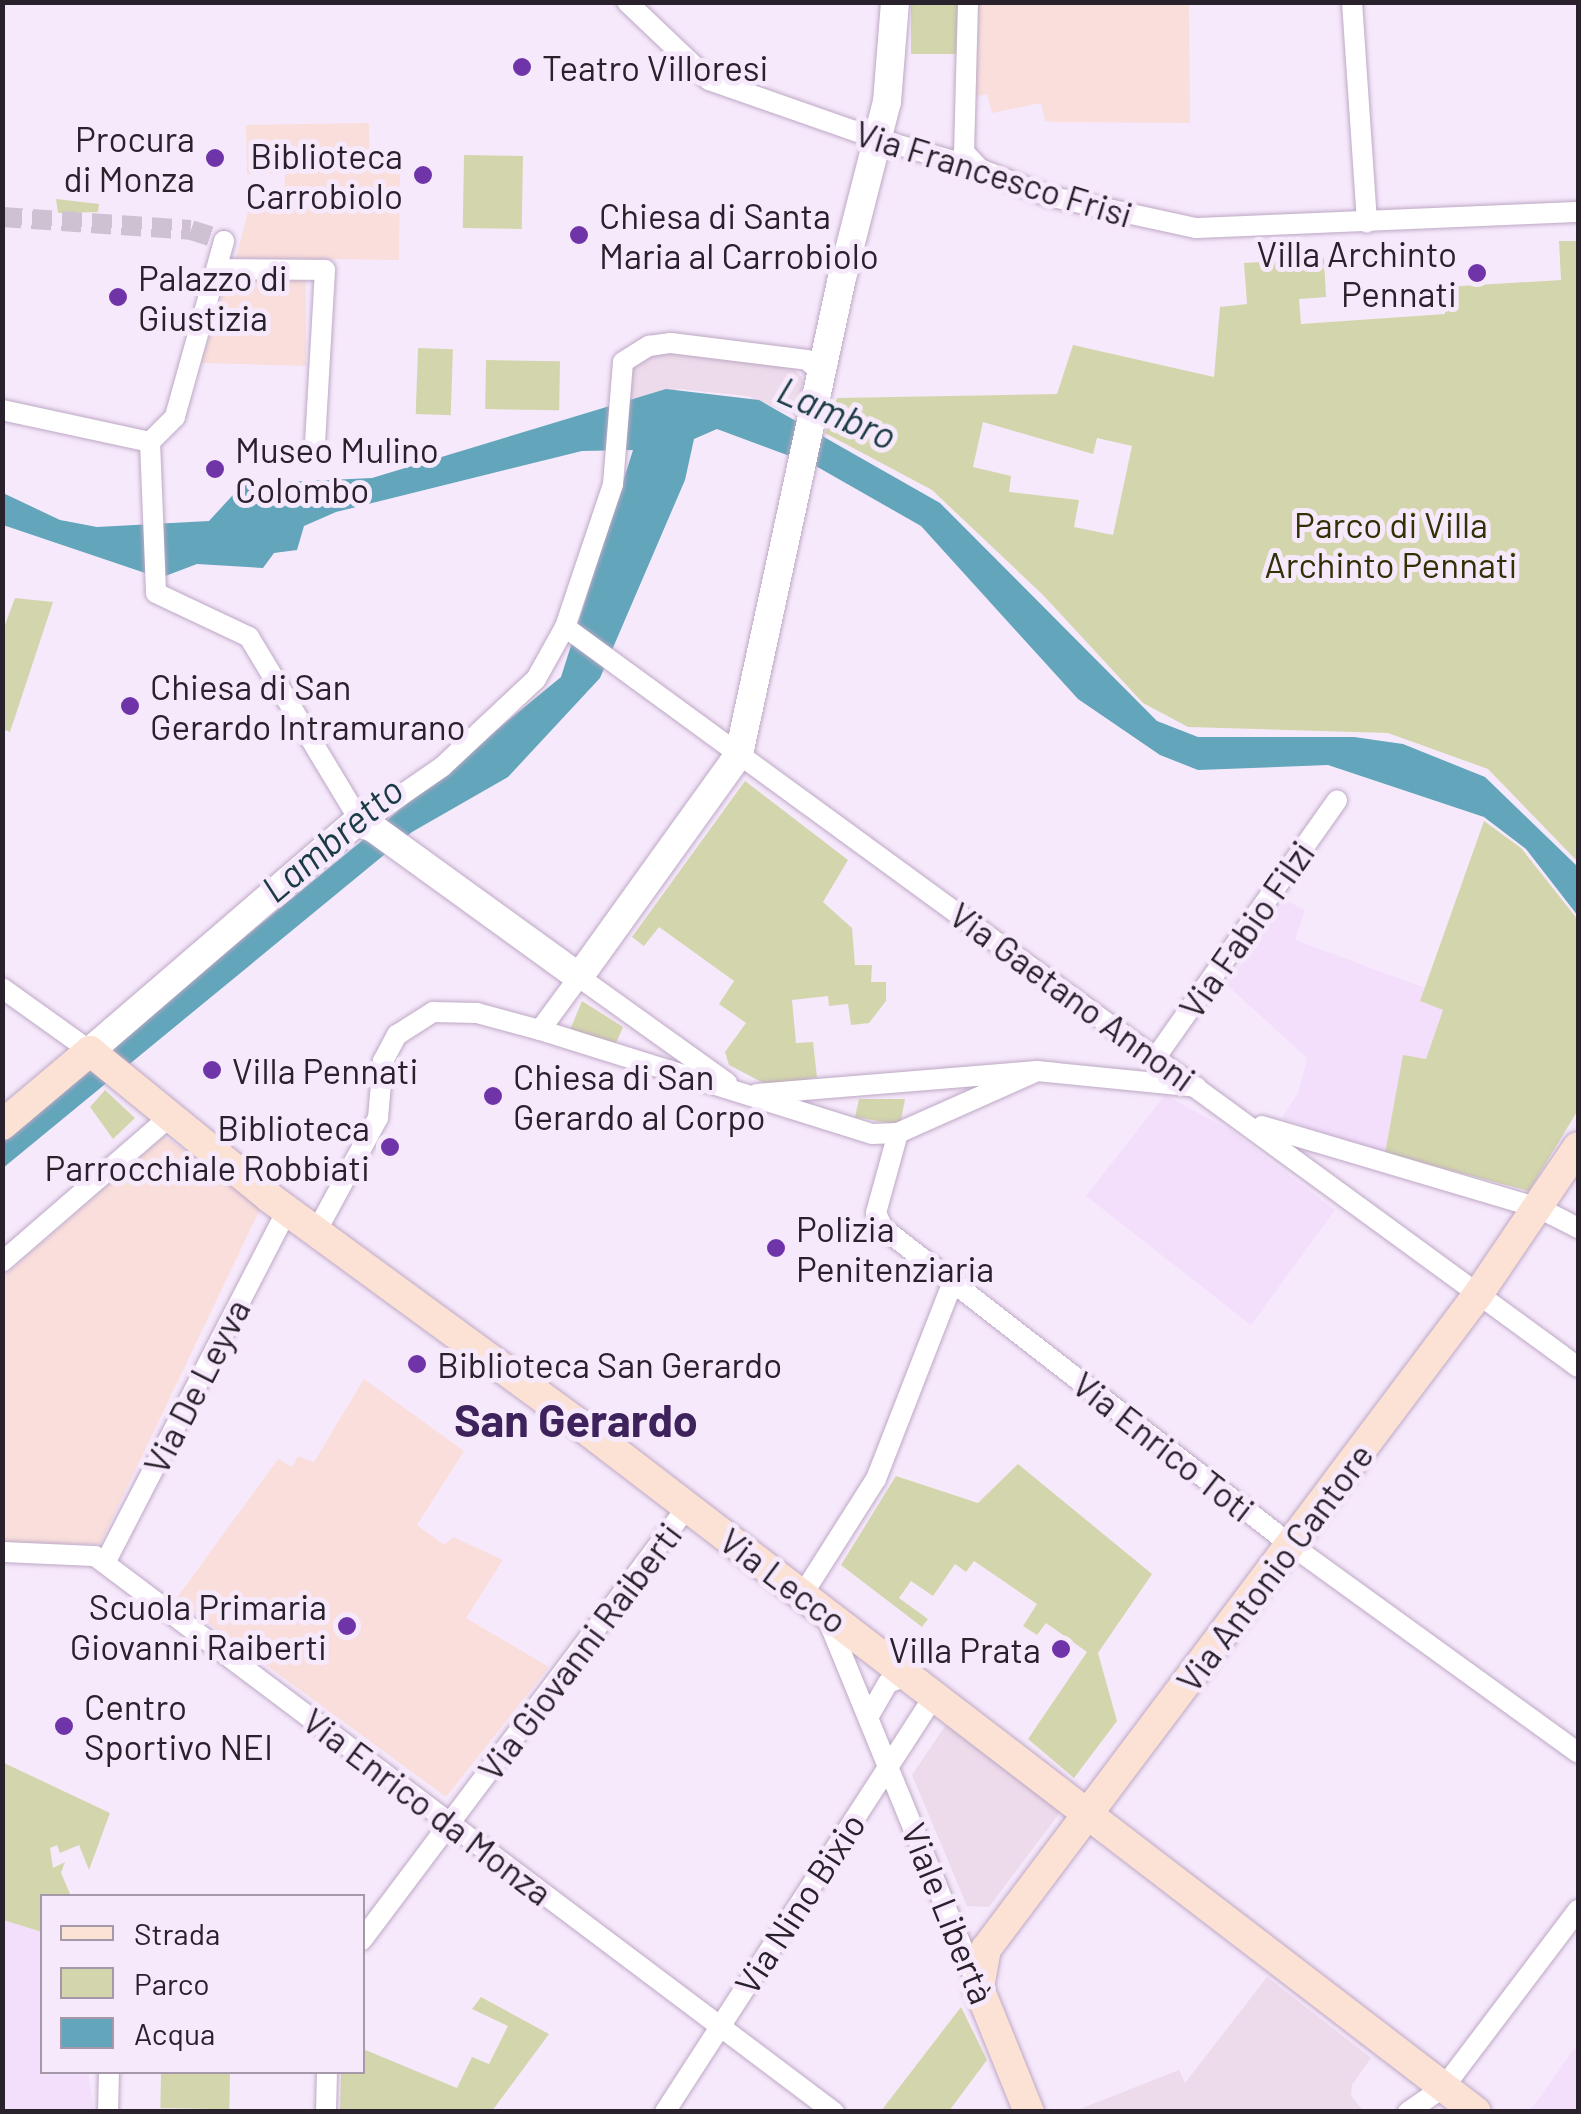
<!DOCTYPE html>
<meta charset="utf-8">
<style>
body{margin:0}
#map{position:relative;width:1581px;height:2114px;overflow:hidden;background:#f7e9fc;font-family:Barlow,sans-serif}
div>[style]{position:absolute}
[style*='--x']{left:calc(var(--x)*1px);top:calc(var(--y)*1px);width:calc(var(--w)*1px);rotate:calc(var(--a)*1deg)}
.commercial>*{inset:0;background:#eddaea}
.built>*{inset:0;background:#f3defc}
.education>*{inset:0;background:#f9dedc}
.green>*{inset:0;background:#d3d6ac;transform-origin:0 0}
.water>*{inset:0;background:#63a5ba}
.minor-tunnel>*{height:20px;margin-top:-10px;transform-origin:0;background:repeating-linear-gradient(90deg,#cec1d2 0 20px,transparent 0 30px)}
.roads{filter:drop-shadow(0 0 2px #bda8c5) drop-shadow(0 0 2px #bda8c5)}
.minor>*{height:20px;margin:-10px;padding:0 10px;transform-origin:10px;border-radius:10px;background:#fff}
.tertiary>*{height:28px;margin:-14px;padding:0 14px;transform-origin:14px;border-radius:14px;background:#fff}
.secondary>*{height:30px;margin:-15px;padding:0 15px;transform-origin:15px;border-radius:15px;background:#fbe2d4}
.dots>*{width:28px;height:28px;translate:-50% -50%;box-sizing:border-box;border:5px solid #f7e9fc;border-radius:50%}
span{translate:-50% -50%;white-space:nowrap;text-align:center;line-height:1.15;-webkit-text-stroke:10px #f7e9fc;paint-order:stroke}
.poi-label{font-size:35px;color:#29212c}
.left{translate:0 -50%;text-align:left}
.right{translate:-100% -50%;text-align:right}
.street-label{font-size:35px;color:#29212c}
.park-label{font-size:35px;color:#303105}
.water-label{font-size:38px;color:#1a3b45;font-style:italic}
.district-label{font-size:45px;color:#3e225c;font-weight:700}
.frame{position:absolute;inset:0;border:5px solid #29212c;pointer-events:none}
.legend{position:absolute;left:40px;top:1894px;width:325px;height:180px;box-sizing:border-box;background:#f7e9fc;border:2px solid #a599a9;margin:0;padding:12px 18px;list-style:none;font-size:30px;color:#29212c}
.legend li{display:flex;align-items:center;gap:20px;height:50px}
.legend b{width:50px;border:2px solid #a599a9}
</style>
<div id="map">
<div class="commercial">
<i style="clip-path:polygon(660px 351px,787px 360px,803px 379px,798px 417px,747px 396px,679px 389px,625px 400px,631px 365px)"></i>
<i style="clip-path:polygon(947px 1723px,1062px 1810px,989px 1907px,967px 1906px,912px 1775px)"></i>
<i style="clip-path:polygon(1267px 1977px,1371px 2058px,1352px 2085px,1351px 2095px,1363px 2111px,1075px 2111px,1179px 2070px,1185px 2083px)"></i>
</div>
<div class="built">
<i style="clip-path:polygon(1285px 900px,1305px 910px,1295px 940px,1425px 988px,1421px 1001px,1443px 1010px,1426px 1059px,1403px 1056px,1385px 1153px,1282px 1118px,1299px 1091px,1307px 1058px,1227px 985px)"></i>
<i style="clip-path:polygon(1165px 1095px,1230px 1130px,1335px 1210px,1251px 1325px,1086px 1196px)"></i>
<i style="clip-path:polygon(2px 1920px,42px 1932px,42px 2072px,88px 2072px,94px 2111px,3px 2111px)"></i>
<i style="clip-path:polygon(1578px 2043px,1578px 2111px,1529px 2111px,1540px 2097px)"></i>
</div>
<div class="education">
<i style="clip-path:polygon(975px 3px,1189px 3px,1190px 123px,1056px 122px,1045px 121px,1041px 103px,992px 113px,987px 94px,972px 98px)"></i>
<i style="clip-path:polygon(369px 123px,370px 172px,400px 171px,399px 260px,236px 258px,250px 204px,284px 201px,285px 173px,247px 174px,246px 125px)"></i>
<i style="clip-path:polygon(227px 279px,306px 280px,306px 366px,201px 363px)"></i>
<i style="clip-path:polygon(164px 1136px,262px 1205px,100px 1544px,3px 1543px,2px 1278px)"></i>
<i style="clip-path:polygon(364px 1379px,464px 1451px,417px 1525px,444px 1545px,453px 1537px,503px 1560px,466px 1618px,549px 1667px,446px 1797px,176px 1599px,278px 1459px,292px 1467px,298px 1456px,314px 1462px)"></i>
</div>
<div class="green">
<i style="left:911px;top:3px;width:48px;height:51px"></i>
<i style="left:464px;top:155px;width:59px;height:73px;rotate:1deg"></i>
<i style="clip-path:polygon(56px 199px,99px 204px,98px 212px,58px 213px)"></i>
<i style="clip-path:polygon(evenodd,1559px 241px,1578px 241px,1578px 862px,1488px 769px,1388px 733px,1188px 727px,1143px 703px,1043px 595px,932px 490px,825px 433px,837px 398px,1057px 394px,1073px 345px,1214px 377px,1220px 307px,1247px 304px,1244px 263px,1324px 258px,1326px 297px,1299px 299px,1301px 324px,1445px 314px,1444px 287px,1561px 280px,1559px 241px,983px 422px,1093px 454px,1097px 438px,1132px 446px,1113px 535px,1074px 527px,1079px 500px,1009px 492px,1011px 476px,973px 467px,983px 422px)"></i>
<i style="left:418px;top:348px;width:35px;height:66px;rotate:2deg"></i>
<i style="left:486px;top:360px;width:74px;height:49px;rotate:1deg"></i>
<i style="clip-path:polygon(15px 598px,53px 602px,10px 732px,3px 729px,2px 633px)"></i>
<i style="clip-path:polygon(745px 781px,848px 860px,823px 902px,852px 928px,855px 965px,872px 965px,871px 982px,886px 982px,886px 1001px,869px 1023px,851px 1025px,848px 1004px,829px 1006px,828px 996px,792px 1000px,796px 1043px,813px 1042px,817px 1077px,771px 1087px,729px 1065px,725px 1052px,746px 1023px,719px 1004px,734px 981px,659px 927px,644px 946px,632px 937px)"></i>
<i style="clip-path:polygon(1484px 821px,1521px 848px,1578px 920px,1578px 1110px,1529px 1191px,1385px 1153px,1403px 1055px,1426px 1059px,1443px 1010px,1420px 1001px)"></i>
<i style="clip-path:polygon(582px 1001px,623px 1027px,616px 1043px,570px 1030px)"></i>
<i style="clip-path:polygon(105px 1090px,135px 1118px,113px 1139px,90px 1107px)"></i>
<i style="clip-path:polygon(859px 1099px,905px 1099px,900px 1125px,855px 1117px)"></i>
<i style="clip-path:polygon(1018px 1464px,1152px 1574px,1098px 1653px,1117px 1721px,1074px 1778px,1028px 1739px,1087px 1652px,1046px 1623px,1037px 1635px,1023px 1626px,1037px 1604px,974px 1561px,966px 1572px,955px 1564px,933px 1596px,911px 1581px,899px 1598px,928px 1619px,922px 1627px,841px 1565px,896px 1476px,978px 1503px)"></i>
<i style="clip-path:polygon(2px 1762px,110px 1813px,89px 1870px,79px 1845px,60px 1853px,57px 1845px,50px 1848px,53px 1868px,65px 1862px,61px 1873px,71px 1896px,42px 1896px,42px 1932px,3px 1920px)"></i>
<i style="clip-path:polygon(481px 1997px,549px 2034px,492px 2111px,340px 2111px,341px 2072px,362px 2072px,363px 2049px,457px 2088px,472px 2057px,489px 2064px,508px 2026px,472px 2009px)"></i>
<i style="clip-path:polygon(961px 2007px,987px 2060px,949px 2111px,881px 2111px)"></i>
<i style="left:161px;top:2072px;width:69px;height:36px;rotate:1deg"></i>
</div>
<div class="water">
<i style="clip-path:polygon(666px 389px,759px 400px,940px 503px,1157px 721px,1198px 737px,1354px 737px,1403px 744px,1485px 777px,1578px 867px,1578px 916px,1526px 849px,1484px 817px,1328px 765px,1198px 770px,1160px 755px,1078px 699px,921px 526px,814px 465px,717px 429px,694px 439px,685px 480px,600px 678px,508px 777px,412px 832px,3px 1168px,3px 1136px,561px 677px,633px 450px,582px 451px,336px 512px,304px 526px,297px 550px,274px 553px,263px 568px,197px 564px,160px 578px,3px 525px,3px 493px,60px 520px,97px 527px,209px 521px,243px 484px,372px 478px)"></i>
</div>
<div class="minor-tunnel">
<i style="--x:2;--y:217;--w:189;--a:3.9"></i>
<i style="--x:191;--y:230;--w:35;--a:18"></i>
</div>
<div class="roads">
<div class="minor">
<i style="--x:627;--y:2;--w:113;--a:43.6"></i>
<i style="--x:709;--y:80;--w:176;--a:19.3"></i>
<i style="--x:875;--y:138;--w:81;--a:16.4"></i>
<i style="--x:953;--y:161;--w:15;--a:-8"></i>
<i style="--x:968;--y:2;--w:150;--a:91.5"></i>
<i style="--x:964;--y:152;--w:23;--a:47"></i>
<i style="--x:980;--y:169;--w:73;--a:21.7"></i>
<i style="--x:1048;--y:196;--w:151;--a:12.2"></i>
<i style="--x:1196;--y:228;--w:382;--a:-2.4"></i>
<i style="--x:1352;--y:2;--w:221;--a:86.1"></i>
<i style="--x:224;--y:241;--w:183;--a:105.6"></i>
<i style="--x:175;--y:417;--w:35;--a:135"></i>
<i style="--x:150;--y:442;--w:151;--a:87.7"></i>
<i style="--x:156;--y:593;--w:103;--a:25.3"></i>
<i style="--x:249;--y:637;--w:217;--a:58.9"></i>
<i style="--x:361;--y:823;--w:98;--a:-34.7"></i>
<i style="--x:442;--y:767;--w:129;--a:-43.1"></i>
<i style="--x:536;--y:679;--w:60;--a:-60.9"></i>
<i style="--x:565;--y:627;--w:151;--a:-71.4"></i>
<i style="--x:613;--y:484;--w:122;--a:-85.3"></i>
<i style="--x:623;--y:362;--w:31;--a:-32"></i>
<i style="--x:649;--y:346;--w:22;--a:-8"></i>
<i style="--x:671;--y:343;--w:137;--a:7.1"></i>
<i style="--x:807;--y:360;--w:20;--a:41"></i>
<i style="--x:219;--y:269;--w:106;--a:0.5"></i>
<i style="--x:325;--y:270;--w:173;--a:93.3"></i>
<i style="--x:2;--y:410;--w:151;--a:12.2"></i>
<i style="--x:565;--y:627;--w:1254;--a:36.15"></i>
<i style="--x:2;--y:988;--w:108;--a:35.6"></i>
<i style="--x:540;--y:1030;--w:66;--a:-53.7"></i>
<i style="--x:579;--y:977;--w:182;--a:35.6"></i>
<i style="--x:1156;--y:1057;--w:314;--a:-54.8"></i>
<i style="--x:757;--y:1094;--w:281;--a:-4.7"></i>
<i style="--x:1037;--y:1071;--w:160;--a:5.7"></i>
<i style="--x:1262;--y:1126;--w:289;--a:16.5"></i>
<i style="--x:1539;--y:1208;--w:44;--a:27.1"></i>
<i style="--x:898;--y:1133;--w:83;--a:105.4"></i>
<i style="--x:876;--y:1213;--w:17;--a:65"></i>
<i style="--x:883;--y:1228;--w:517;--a:37.85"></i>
<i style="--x:1291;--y:1545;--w:354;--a:35.9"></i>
<i style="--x:316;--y:1232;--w:130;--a:-61.5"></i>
<i style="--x:378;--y:1118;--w:57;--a:-85"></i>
<i style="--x:383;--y:1061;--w:30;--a:-62"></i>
<i style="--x:397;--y:1035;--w:43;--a:-32.6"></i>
<i style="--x:433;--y:1012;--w:44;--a:1.3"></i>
<i style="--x:477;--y:1013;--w:65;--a:15.1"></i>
<i style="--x:540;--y:1030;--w:348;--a:17.4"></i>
<i style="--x:872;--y:1134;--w:26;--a:-2"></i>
<i style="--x:898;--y:1133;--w:152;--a:-24"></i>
<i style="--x:2;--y:1262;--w:218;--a:-40.9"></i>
<i style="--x:2;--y:1552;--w:93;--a:2.5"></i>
<i style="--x:95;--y:1556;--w:925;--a:36.96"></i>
<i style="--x:105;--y:1563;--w:397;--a:-62.7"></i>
<i style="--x:803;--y:1594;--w:136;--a:-57.6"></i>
<i style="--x:876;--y:1479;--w:212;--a:-68.7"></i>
<i style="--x:827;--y:1618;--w:396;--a:67.7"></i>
<i style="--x:870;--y:1714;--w:36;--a:-60"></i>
<i style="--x:888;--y:1683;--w:22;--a:-21"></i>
<i style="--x:362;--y:1940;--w:543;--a:-53.09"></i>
<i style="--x:108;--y:2112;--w:40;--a:-88.6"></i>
<i style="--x:326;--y:2112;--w:40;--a:-88.6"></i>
<i style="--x:665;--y:2112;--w:495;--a:-57.1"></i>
<i style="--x:1408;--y:2112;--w:44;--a:-34.8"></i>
<i style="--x:1444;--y:2087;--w:222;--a:-52.9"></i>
</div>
<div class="tertiary">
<i style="--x:90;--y:1051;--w:351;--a:-40.7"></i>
<i style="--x:356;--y:822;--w:18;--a:19"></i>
<i style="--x:373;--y:828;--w:254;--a:35.9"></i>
<i style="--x:579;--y:977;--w:274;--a:-54.3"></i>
<i style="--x:739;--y:754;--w:487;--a:-77.8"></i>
<i style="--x:842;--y:278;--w:182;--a:-75.7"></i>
<i style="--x:887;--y:102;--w:100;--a:-85.4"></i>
</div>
<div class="secondary">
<i style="--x:2;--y:1125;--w:115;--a:-40.1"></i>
<i style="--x:90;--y:1051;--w:232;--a:39.2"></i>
<i style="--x:270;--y:1198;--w:393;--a:36.2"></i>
<i style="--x:587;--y:1430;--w:1120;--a:37.49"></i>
<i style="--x:1029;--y:2112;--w:134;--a:-112"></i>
<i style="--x:979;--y:1988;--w:40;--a:-80"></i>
<i style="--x:986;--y:1949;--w:821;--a:-53.07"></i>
<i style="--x:1479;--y:1293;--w:176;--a:-55.9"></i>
</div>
</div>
<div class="dots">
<i style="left:522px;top:67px;background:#7034a9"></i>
<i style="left:215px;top:158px;background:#7034a9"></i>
<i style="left:423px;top:175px;background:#7034a9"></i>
<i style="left:579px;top:235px;background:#7034a9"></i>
<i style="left:1477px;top:273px;background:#7034a9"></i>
<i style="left:118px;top:297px;background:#7034a9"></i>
<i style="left:215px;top:469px;background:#7034a9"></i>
<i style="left:130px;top:706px;background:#7034a9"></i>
<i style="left:212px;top:1070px;background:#7034a9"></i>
<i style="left:493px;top:1096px;background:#7034a9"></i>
<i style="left:390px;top:1147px;background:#7034a9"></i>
<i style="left:776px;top:1248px;background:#7034a9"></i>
<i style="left:417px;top:1364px;background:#7034a9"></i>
<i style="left:347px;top:1626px;background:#7034a9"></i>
<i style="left:1061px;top:1649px;background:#7034a9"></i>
<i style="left:64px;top:1726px;background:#7034a9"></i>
</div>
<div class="poi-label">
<span class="left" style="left:542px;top:67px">Teatro Villoresi</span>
<span class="right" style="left:195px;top:158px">Procura<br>di Monza</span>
<span class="right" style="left:403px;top:175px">Biblioteca<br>Carrobiolo</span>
<span class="left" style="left:599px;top:235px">Chiesa di Santa<br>Maria al Carrobiolo</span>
<span class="right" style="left:1457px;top:273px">Villa Archinto<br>Pennati</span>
<span class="left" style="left:138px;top:297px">Palazzo di<br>Giustizia</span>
<span class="left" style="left:235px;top:469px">Museo Mulino<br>Colombo</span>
<span class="left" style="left:150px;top:706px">Chiesa di San<br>Gerardo Intramurano</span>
<span class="left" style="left:232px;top:1070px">Villa Pennati</span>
<span class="left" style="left:513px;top:1096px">Chiesa di San<br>Gerardo al Corpo</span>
<span class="right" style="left:370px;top:1147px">Biblioteca<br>Parrocchiale Robbiati</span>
<span class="left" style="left:796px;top:1248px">Polizia<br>Penitenziaria</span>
<span class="left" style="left:437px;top:1364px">Biblioteca San Gerardo</span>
<span class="right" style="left:327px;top:1626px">Scuola Primaria<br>Giovanni Raiberti</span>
<span class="right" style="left:1041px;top:1649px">Villa Prata</span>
<span class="left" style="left:84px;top:1726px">Centro<br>Sportivo NEI</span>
</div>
<div class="street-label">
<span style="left:994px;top:173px;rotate:17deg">Via Francesco Frisi</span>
<span style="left:1246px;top:929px;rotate:-55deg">Via Fabio Filzi</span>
<span style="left:1073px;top:996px;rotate:36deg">Via Gaetano Annoni</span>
<span style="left:196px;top:1386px;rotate:-63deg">Via De Leyva</span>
<span style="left:1164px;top:1446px;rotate:38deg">Via Enrico Toti</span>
<span style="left:1274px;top:1567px;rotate:-53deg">Via Antonio Cantore</span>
<span style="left:784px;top:1580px;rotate:37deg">Via Lecco</span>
<span style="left:579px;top:1651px;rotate:-53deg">Via Giovanni Raiberti</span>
<span style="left:428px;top:1806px;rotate:37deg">Via Enrico da Monza</span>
<span style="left:799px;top:1903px;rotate:-57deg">Via Nino Bixio</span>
<span style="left:949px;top:1913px;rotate:68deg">Viale Libertà</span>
</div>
<div class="park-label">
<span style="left:1391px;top:544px">Parco di Villa<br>Archinto Pennati</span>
</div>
<div class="water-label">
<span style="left:837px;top:413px;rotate:24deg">Lambro</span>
<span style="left:332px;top:839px;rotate:-40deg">Lambretto</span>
</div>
<div class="district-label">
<span style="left:576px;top:1420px">San Gerardo</span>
</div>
<div class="frame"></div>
<ul class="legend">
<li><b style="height:12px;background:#fbe2d4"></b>Strada</li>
<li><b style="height:28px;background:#d3d6ac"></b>Parco</li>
<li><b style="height:28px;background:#63a5ba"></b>Acqua</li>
</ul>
</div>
